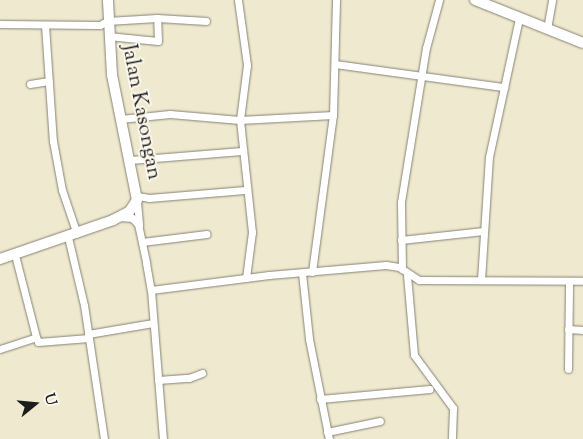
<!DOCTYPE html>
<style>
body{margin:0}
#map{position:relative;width:583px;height:439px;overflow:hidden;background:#efe9cf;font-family:"Sorts Mill Goudy",serif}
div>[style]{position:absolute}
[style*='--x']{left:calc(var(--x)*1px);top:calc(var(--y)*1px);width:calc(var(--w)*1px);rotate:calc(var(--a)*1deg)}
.roads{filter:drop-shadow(0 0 1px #868276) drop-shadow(0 0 1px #868276)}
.street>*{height:7px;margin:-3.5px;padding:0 3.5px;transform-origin:3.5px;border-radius:3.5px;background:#fff}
.secondary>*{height:10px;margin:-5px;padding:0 5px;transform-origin:5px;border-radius:5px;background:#fff}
span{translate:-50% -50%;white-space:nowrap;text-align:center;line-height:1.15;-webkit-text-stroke:4px #fbf7ec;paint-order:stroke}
.street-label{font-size:21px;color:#1c1c1c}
.north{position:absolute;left:10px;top:379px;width:50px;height:50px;-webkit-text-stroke:4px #fbf7ec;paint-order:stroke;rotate:73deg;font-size:14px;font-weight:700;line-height:20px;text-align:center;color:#1c1c1c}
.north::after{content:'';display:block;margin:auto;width:18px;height:22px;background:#1c1c1c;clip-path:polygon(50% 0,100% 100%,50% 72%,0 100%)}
</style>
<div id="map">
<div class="roads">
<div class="street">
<i style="--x:238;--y:0;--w:66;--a:82.1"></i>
<i style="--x:247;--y:65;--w:55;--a:97.3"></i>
<i style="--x:240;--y:120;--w:113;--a:83.9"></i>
<i style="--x:252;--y:232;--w:46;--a:97.4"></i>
<i style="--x:0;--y:24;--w:100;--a:0.6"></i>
<i style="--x:100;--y:25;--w:8;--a:-30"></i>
<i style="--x:107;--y:21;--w:50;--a:-3.4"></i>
<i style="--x:157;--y:18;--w:49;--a:3.5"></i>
<i style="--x:45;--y:25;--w:116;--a:86.1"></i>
<i style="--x:53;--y:141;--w:50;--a:79.6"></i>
<i style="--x:62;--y:190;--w:46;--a:71.2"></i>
<i style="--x:547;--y:29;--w:29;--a:-80"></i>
<i style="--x:108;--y:36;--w:50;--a:5.7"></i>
<i style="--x:158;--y:41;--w:23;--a:-92"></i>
<i style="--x:335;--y:64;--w:171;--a:7.8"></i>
<i style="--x:30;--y:84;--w:19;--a:-9"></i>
<i style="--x:120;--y:119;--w:50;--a:-5.7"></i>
<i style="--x:170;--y:114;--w:70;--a:4.9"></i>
<i style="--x:240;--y:120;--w:93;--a:-3.1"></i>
<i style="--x:130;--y:160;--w:112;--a:-4.6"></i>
<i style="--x:137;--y:196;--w:12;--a:9"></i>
<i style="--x:149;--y:198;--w:96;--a:-4.8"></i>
<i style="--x:137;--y:201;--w:24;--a:85"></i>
<i style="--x:120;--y:217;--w:12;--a:5"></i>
<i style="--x:132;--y:218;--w:8;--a:45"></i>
<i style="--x:138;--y:224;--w:40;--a:78"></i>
<i style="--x:146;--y:263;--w:27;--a:80"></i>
<i style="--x:151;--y:290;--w:149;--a:85.4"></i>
<i style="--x:68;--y:237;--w:70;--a:76.8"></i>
<i style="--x:84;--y:305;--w:135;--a:81.5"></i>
<i style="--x:401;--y:240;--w:83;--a:-6.2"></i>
<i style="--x:142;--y:242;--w:65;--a:-7"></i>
<i style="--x:15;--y:255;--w:85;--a:75.6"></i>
<i style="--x:402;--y:269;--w:67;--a:-90.9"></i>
<i style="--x:401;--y:202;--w:156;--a:-80.8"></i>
<i style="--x:426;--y:48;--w:50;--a:-74.8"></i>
<i style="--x:312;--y:272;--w:158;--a:-82.4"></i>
<i style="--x:333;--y:115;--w:115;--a:-88.5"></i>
<i style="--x:302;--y:273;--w:66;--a:83.9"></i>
<i style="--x:309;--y:339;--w:102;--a:78.7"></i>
<i style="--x:407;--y:275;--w:80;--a:85"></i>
<i style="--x:414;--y:355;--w:66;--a:53.7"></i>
<i style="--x:453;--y:408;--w:31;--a:92"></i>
<i style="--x:481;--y:280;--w:123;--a:-86.3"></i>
<i style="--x:489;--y:157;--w:142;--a:-77.8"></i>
<i style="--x:151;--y:290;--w:119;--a:-7.2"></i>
<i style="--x:269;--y:275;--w:117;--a:-4.9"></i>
<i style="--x:386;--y:265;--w:13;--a:9"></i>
<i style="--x:399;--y:267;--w:24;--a:33"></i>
<i style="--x:419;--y:280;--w:164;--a:0.3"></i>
<i style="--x:568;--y:329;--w:15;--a:4"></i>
<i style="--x:88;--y:334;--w:66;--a:-9.6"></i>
<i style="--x:0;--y:349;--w:38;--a:-18"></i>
<i style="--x:36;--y:337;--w:5;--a:68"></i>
<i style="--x:38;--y:342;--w:51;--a:-4.5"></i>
<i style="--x:568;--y:369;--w:88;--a:-89.3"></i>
<i style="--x:158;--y:380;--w:31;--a:-4"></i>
<i style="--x:189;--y:378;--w:14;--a:-21"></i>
<i style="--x:320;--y:399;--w:110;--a:-5.2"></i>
<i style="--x:327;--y:432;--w:54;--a:-11.7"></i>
</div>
<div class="secondary">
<i style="--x:475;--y:0;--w:116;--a:21.7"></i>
<i style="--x:0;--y:259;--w:120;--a:-19"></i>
<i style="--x:113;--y:220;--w:18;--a:-27"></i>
<i style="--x:129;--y:212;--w:14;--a:-56"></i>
<i style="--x:137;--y:200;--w:127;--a:-101.3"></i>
<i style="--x:112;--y:75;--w:75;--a:-93.1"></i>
</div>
</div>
<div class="street-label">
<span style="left:141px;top:112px;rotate:79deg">Jalan Kasongan</span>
</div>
<div class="north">U</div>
</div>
